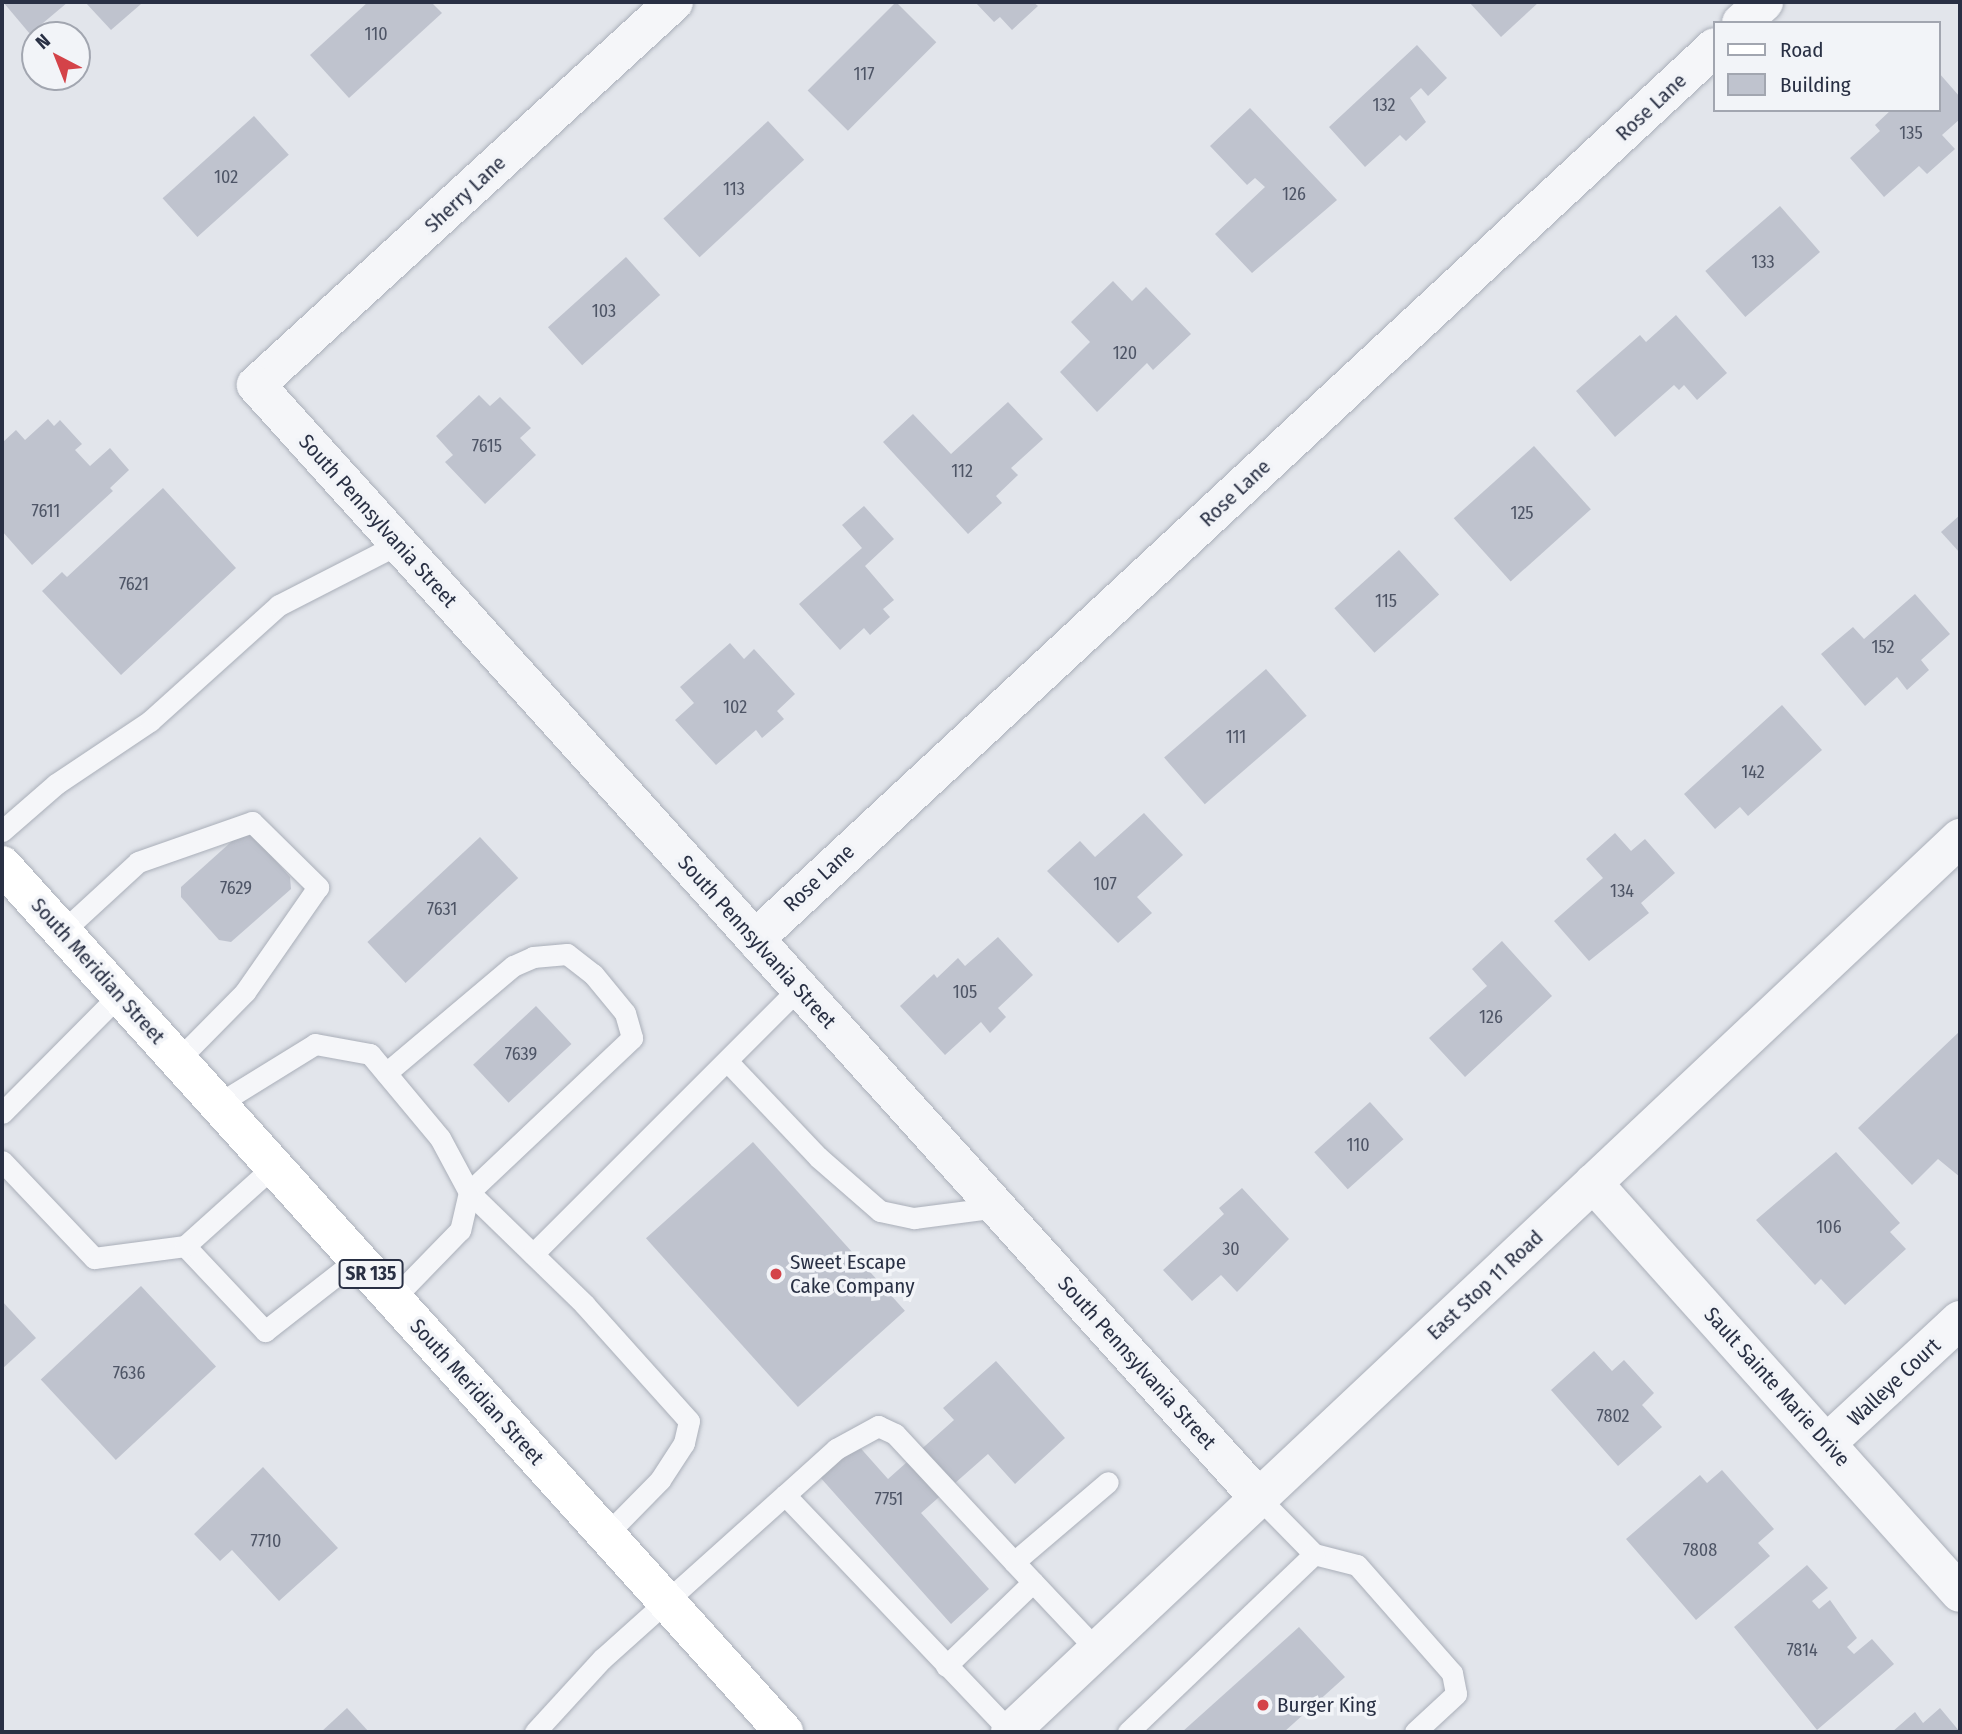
<!DOCTYPE html>
<style>
body{margin:0}
#map{position:relative;width:1962px;height:1734px;overflow:hidden;background:#e2e5eb;font-family:"Fira Sans Condensed",sans-serif}
div>[style]{position:absolute}
[style*='--x']{left:calc(var(--x)*1px);top:calc(var(--y)*1px);width:calc(var(--w)*1px);rotate:calc(var(--a)*1deg)}
.building>*{inset:0;background:#bfc3ce;transform-origin:0 0}
.roads{filter:drop-shadow(0 0 2px #aaafb9) drop-shadow(0 0 2px #aaafb9)}
.service>*{height:21px;margin:-10.5px;padding:0 10.5px;transform-origin:10.5px;border-radius:10.5px;background:#f5f6f9}
.minor>*{height:38px;margin:-19px;padding:0 19px;transform-origin:19px;border-radius:19px;background:#f5f6f9}
.primary>*{height:38px;margin:-19px;padding:0 19px;transform-origin:19px;border-radius:19px;background:#fff}
.dots>*{width:19px;height:19px;translate:-50% -50%;box-sizing:border-box;border:4px solid #f2f4f8;border-radius:50%}
span{translate:-50% -50%;white-space:nowrap;text-align:center;line-height:1.15;-webkit-text-stroke:7px #f2f4f8;paint-order:stroke}
.number-label{font-size:18px;color:#4e5566}
.number-label span{-webkit-text-stroke-width:0}
.shield-label span{padding:2px 5px;background:#f2f4f8;border:2px solid;border-radius:5px;-webkit-text-stroke-width:0}
.shield-label{font-size:19px;color:#293044;font-weight:700}
.street-label{font-size:21px;color:#293044}
.poi-label{font-size:21px;color:#293044}
.left{translate:0 -50%;text-align:left}
.frame{position:absolute;inset:0;border:4px solid #293044;pointer-events:none}
.legend{position:absolute;left:1713px;top:21px;width:228px;height:91px;box-sizing:border-box;background:#f2f4f8;border:2px solid #a2a6b0;margin:0;padding:9px 12px;list-style:none;font-size:21px;color:#293044}
.legend li{display:flex;align-items:center;gap:14px;height:35px}
.legend b{width:35px;border:2px solid #a2a6b0}
.north{position:absolute;left:21px;top:21px;width:70px;height:70px;box-sizing:border-box;background:#f2f4f8;border:2px solid #a2a6b0;border-radius:50%;rotate:318deg;font-size:19px;font-weight:700;line-height:28px;text-align:center;color:#293044}
.north::after{content:'';display:block;margin:auto;width:24px;height:32px;background:#d44349;clip-path:polygon(50% 0,100% 100%,50% 72%,0 100%)}
</style>
<div id="map">
<div class="building">
<i style="clip-path:polygon(3px 2px,68px 2px,30px 34px)"></i>
<i style="clip-path:polygon(85px 2px,139px 2px,141px 4px,111px 30px)"></i>
<i style="clip-path:polygon(368px 2px,431px 2px,442px 13px,349px 98px,310px 55px)"></i>
<i style="left:896px;top:2px;width:57px;height:125px;rotate:45deg"></i>
<i style="clip-path:polygon(975px 2px,1033px 2px,1038px 6px,1012px 30px,1000px 17px,994px 22px)"></i>
<i style="clip-path:polygon(1469px 2px,1539px 2px,1501px 37px)"></i>
<i style="clip-path:polygon(1417px 45px,1447px 78px,1428px 96px,1421px 88px,1410px 98px,1426px 122px,1406px 141px,1400px 135px,1365px 167px,1329px 127px)"></i>
<i style="clip-path:polygon(1939px 73px,1960px 97px,1960px 119px,1942px 135px,1955px 149px,1927px 174px,1919px 166px,1884px 197px,1850px 158px,1880px 131px,1875px 125px,1891px 110px,1939px 110px)"></i>
<i style="clip-path:polygon(1250px 108px,1337px 200px,1252px 273px,1215px 234px,1265px 187px,1255px 178px,1247px 185px,1210px 146px)"></i>
<i style="left:254px;top:116px;width:52px;height:123px;rotate:48deg"></i>
<i style="left:768px;top:121px;width:53px;height:143px;rotate:47deg"></i>
<i style="left:1780px;top:206px;width:61px;height:99px;rotate:49deg"></i>
<i style="left:626px;top:257px;width:51px;height:105px;rotate:48deg"></i>
<i style="clip-path:polygon(1113px 281px,1132px 301px,1146px 287px,1191px 334px,1153px 370px,1147px 363px,1097px 412px,1060px 372px,1090px 342px,1071px 322px)"></i>
<i style="clip-path:polygon(1676px 315px,1727px 373px,1697px 400px,1684px 385px,1679px 390px,1674px 385px,1615px 437px,1576px 391px,1640px 335px,1646px 342px)"></i>
<i style="clip-path:polygon(479px 395px,490px 406px,500px 397px,531px 428px,520px 438px,536px 455px,485px 504px,445px 462px,453px 455px,436px 436px)"></i>
<i style="clip-path:polygon(1008px 402px,1043px 439px,1011px 468px,1018px 475px,996px 496px,1002px 503px,968px 534px,883px 442px,913px 414px,951px 454px)"></i>
<i style="clip-path:polygon(48px 419px,54px 426px,60px 420px,82px 444px,75px 450px,90px 466px,110px 448px,129px 470px,110px 488px,113px 491px,32px 565px,2px 531px,2px 443px,16px 430px,25px 440px)"></i>
<i style="left:1534px;top:446px;width:85px;height:108px;rotate:48deg"></i>
<i style="clip-path:polygon(163px 488px,236px 568px,121px 675px,42px 591px,62px 572px,67px 577px)"></i>
<i style="clip-path:polygon(864px 506px,894px 539px,865px 566px,894px 600px,883px 609px,890px 617px,870px 635px,864px 628px,840px 650px,799px 604px,862px 548px,842px 525px)"></i>
<i style="clip-path:polygon(1960px 515px,1960px 553px,1941px 532px)"></i>
<i style="left:1399px;top:550px;width:60px;height:87px;rotate:48deg"></i>
<i style="clip-path:polygon(1915px 594px,1950px 634px,1921px 660px,1929px 670px,1907px 690px,1897px 677px,1865px 706px,1821px 654px,1853px 627px,1864px 639px)"></i>
<i style="clip-path:polygon(730px 643px,744px 659px,754px 649px,795px 694px,777px 711px,784px 719px,762px 738px,756px 730px,716px 765px,675px 720px,694px 703px,680px 687px)"></i>
<i style="left:1266px;top:669px;width:62px;height:135px;rotate:49deg"></i>
<i style="clip-path:polygon(1782px 705px,1822px 750px,1748px 816px,1740px 807px,1715px 829px,1684px 794px)"></i>
<i style="clip-path:polygon(1144px 813px,1183px 855px,1137px 897px,1152px 913px,1118px 943px,1047px 871px,1080px 841px,1095px 857px)"></i>
<i style="clip-path:polygon(241px 833px,252px 834px,290px 877px,291px 889px,231px 942px,219px 940px,181px 897px,181px 887px)"></i>
<i style="clip-path:polygon(1615px 833px,1631px 851px,1645px 839px,1675px 873px,1641px 903px,1649px 913px,1589px 961px,1554px 921px,1603px 878px,1586px 859px)"></i>
<i style="left:480px;top:837px;width:56px;height:154px;rotate:47deg"></i>
<i style="clip-path:polygon(998px 937px,1033px 975px,998px 1008px,1006px 1017px,990px 1033px,981px 1022px,945px 1055px,900px 1006px,934px 974px,937px 978px,958px 958px,965px 966px)"></i>
<i style="clip-path:polygon(1502px 941px,1552px 996px,1465px 1077px,1429px 1038px,1487px 986px,1472px 969px)"></i>
<i style="left:536px;top:1006px;width:52px;height:86px;rotate:47deg"></i>
<i style="clip-path:polygon(1960px 1031px,1960px 1177px,1938px 1159px,1912px 1185px,1858px 1128px)"></i>
<i style="left:1370px;top:1102px;width:50px;height:75px;rotate:48deg"></i>
<i style="left:753px;top:1142px;width:227px;height:144px;rotate:48deg"></i>
<i style="clip-path:polygon(1836px 1152px,1900px 1223px,1890px 1232px,1906px 1249px,1845px 1305px,1821px 1279px,1815px 1285px,1756px 1220px)"></i>
<i style="clip-path:polygon(1242px 1188px,1289px 1239px,1237px 1292px,1221px 1275px,1192px 1301px,1163px 1270px,1224px 1214px,1219px 1208px)"></i>
<i style="left:141px;top:1286px;width:110px;height:137px;rotate:47deg"></i>
<i style="clip-path:polygon(2px 1301px,36px 1338px,2px 1369px)"></i>
<i style="clip-path:polygon(1594px 1351px,1612px 1371px,1624px 1360px,1654px 1393px,1642px 1405px,1662px 1427px,1618px 1466px,1551px 1390px)"></i>
<i style="clip-path:polygon(996px 1361px,1065px 1438px,1015px 1484px,988px 1454px,921px 1513px,989px 1589px,951px 1624px,819px 1476px,856px 1443px,888px 1479px,954px 1420px,943px 1408px)"></i>
<i style="clip-path:polygon(263px 1467px,338px 1548px,279px 1601px,232px 1550px,220px 1561px,194px 1534px)"></i>
<i style="clip-path:polygon(1722px 1470px,1774px 1529px,1758px 1543px,1770px 1556px,1696px 1620px,1626px 1539px,1700px 1475px,1707px 1483px)"></i>
<i style="clip-path:polygon(1807px 1565px,1828px 1588px,1812px 1601px,1819px 1609px,1830px 1600px,1857px 1638px,1847px 1647px,1854px 1654px,1872px 1639px,1894px 1664px,1817px 1730px,1734px 1627px)"></i>
<i style="clip-path:polygon(1299px 1627px,1345px 1677px,1284px 1732px,1182px 1732px)"></i>
<i style="clip-path:polygon(347px 1708px,369px 1732px,321px 1732px)"></i>
<i style="clip-path:polygon(1940px 1708px,1960px 1732px,1892px 1732px,1915px 1712px,1923px 1723px)"></i>
</div>
<div class="roads">
<div class="service">
<i style="--x:2;--y:831;--w:72;--a:-41"></i>
<i style="--x:56;--y:784;--w:113;--a:-33.8"></i>
<i style="--x:150;--y:721;--w:173;--a:-42"></i>
<i style="--x:279;--y:605;--w:134;--a:-27.1"></i>
<i style="--x:62;--y:932;--w:103;--a:-42.6"></i>
<i style="--x:138;--y:862;--w:121;--a:-19.3"></i>
<i style="--x:252;--y:822;--w:93;--a:44.6"></i>
<i style="--x:318;--y:887;--w:128;--a:124.8"></i>
<i style="--x:245;--y:992;--w:95;--a:134.6"></i>
<i style="--x:727;--y:1061;--w:132;--a:46.5"></i>
<i style="--x:818;--y:1157;--w:82;--a:41.1"></i>
<i style="--x:880;--y:1211;--w:35;--a:12"></i>
<i style="--x:914;--y:1218;--w:84;--a:-7.5"></i>
<i style="--x:386;--y:1073;--w:166;--a:-40.1"></i>
<i style="--x:513;--y:966;--w:22;--a:-24"></i>
<i style="--x:533;--y:957;--w:34;--a:-5"></i>
<i style="--x:567;--y:954;--w:33;--a:38"></i>
<i style="--x:593;--y:974;--w:50;--a:50.6"></i>
<i style="--x:625;--y:1013;--w:26;--a:74"></i>
<i style="--x:632;--y:1038;--w:224;--a:136.6"></i>
<i style="--x:469;--y:1192;--w:161;--a:44.2"></i>
<i style="--x:584;--y:1304;--w:157;--a:48.1"></i>
<i style="--x:689;--y:1421;--w:23;--a:103"></i>
<i style="--x:684;--y:1443;--w:44;--a:123"></i>
<i style="--x:660;--y:1480;--w:77;--a:134.5"></i>
<i style="--x:218;--y:1104;--w:114;--a:-31.7"></i>
<i style="--x:315;--y:1044;--w:56;--a:10.3"></i>
<i style="--x:370;--y:1054;--w:109;--a:50.2"></i>
<i style="--x:440;--y:1138;--w:61;--a:61.8"></i>
<i style="--x:469;--y:1192;--w:39;--a:103"></i>
<i style="--x:460;--y:1230;--w:96;--a:134.2"></i>
<i style="--x:2;--y:1113;--w:166;--a:-45.2"></i>
<i style="--x:2;--y:1161;--w:134;--a:46.5"></i>
<i style="--x:94;--y:1258;--w:92;--a:-7.5"></i>
<i style="--x:185;--y:1246;--w:117;--a:46.7"></i>
<i style="--x:265;--y:1331;--w:117;--a:-38"></i>
<i style="--x:185;--y:1246;--w:120;--a:-42"></i>
<i style="--x:533;--y:1254;--w:376;--a:-45"></i>
<i style="--x:785;--y:1495;--w:69;--a:-42"></i>
<i style="--x:836;--y:1449;--w:48;--a:-28.7"></i>
<i style="--x:878;--y:1426;--w:19;--a:25"></i>
<i style="--x:895;--y:1434;--w:175;--a:47.1"></i>
<i style="--x:1259;--y:1498;--w:78;--a:45.5"></i>
<i style="--x:1314;--y:1554;--w:44;--a:14.3"></i>
<i style="--x:1357;--y:1565;--w:144;--a:48.7"></i>
<i style="--x:1452;--y:1673;--w:21;--a:79"></i>
<i style="--x:1456;--y:1694;--w:56;--a:137.2"></i>
<i style="--x:1097;--y:1650;--w:121;--a:-133.3"></i>
<i style="--x:1014;--y:1562;--w:123;--a:-40.4"></i>
<i style="--x:946;--y:1666;--w:121;--a:-44"></i>
<i style="--x:535;--y:1732;--w:99;--a:-47.5"></i>
<i style="--x:602;--y:1659;--w:246;--a:-41.9"></i>
<i style="--x:785;--y:1495;--w:327;--a:46.4"></i>
<i style="--x:1128;--y:1732;--w:257;--a:-43.7"></i>
</div>
<div class="minor">
<i style="--x:674;--y:2;--w:567;--a:137.5"></i>
<i style="--x:256;--y:385;--w:1498;--a:47.98"></i>
<i style="--x:1741;--y:23;--w:31;--a:-42"></i>
<i style="--x:755;--y:939;--w:1310;--a:-42.9"></i>
<i style="--x:1593;--y:1183;--w:550;--a:48.17"></i>
<i style="--x:1827;--y:1443;--w:181;--a:-42.8"></i>
<i style="--x:1010;--y:1732;--w:1305;--a:-43.26"></i>
</div>
<div class="primary">
<i style="--x:2;--y:865;--w:1168;--a:47.95"></i>
</div>
</div>
<div class="dots">
<i style="left:776px;top:1274px;background:#d44349"></i>
<i style="left:1263px;top:1705px;background:#d44349"></i>
</div>
<div class="number-label">
<span style="left:376px;top:34px">110</span>
<span style="left:864px;top:74px">117</span>
<span style="left:1384px;top:105px">132</span>
<span style="left:1911px;top:133px">135</span>
<span style="left:226px;top:177px">102</span>
<span style="left:734px;top:189px">113</span>
<span style="left:1294px;top:194px">126</span>
<span style="left:1763px;top:262px">133</span>
<span style="left:604px;top:311px">103</span>
<span style="left:1125px;top:353px">120</span>
<span style="left:487px;top:446px">7615</span>
<span style="left:962px;top:471px">112</span>
<span style="left:46px;top:511px">7611</span>
<span style="left:1522px;top:513px">125</span>
<span style="left:134px;top:584px">7621</span>
<span style="left:1386px;top:601px">115</span>
<span style="left:1883px;top:647px">152</span>
<span style="left:735px;top:707px">102</span>
<span style="left:1236px;top:737px">111</span>
<span style="left:1753px;top:772px">142</span>
<span style="left:1105px;top:884px">107</span>
<span style="left:236px;top:888px">7629</span>
<span style="left:1622px;top:891px">134</span>
<span style="left:442px;top:909px">7631</span>
<span style="left:965px;top:992px">105</span>
<span style="left:1491px;top:1017px">126</span>
<span style="left:521px;top:1054px">7639</span>
<span style="left:1358px;top:1145px">110</span>
<span style="left:1829px;top:1227px">106</span>
<span style="left:1231px;top:1249px">30</span>
<span style="left:129px;top:1373px">7636</span>
<span style="left:1613px;top:1416px">7802</span>
<span style="left:889px;top:1499px">7751</span>
<span style="left:266px;top:1541px">7710</span>
<span style="left:1700px;top:1550px">7808</span>
<span style="left:1802px;top:1650px">7814</span>
</div>
<div class="shield-label">
<span style="left:371px;top:1274px">SR 135</span>
</div>
<div class="street-label">
<span style="left:1651px;top:107px;rotate:-43deg">Rose Lane</span>
<span style="left:465px;top:194px;rotate:-43deg">Sherry Lane</span>
<span style="left:1235px;top:493px;rotate:-43deg">Rose Lane</span>
<span style="left:378px;top:521px;rotate:48deg">South Pennsylvania Street</span>
<span style="left:819px;top:878px;rotate:-43deg">Rose Lane</span>
<span style="left:757px;top:942px;rotate:48deg">South Pennsylvania Street</span>
<span style="left:98px;top:971px;rotate:48deg">South Meridian Street</span>
<span style="left:1485px;top:1285px;rotate:-43deg">East Stop 11 Road</span>
<span style="left:1137px;top:1363px;rotate:48deg">South Pennsylvania Street</span>
<span style="left:1894px;top:1382px;rotate:-43deg">Walleye Court</span>
<span style="left:1777px;top:1387px;rotate:48deg">Sault Sainte Marie Drive</span>
<span style="left:477px;top:1392px;rotate:48deg">South Meridian Street</span>
</div>
<div class="poi-label">
<span class="left" style="left:790px;top:1274px">Sweet Escape<br>Cake Company</span>
<span class="left" style="left:1277px;top:1705px">Burger King</span>
</div>
<div class="frame"></div>
<ul class="legend">
<li><b style="height:9px;background:#fff"></b>Road</li>
<li><b style="height:19px;background:#bfc3ce"></b>Building</li>
</ul>
<div class="north">N</div>
</div>
